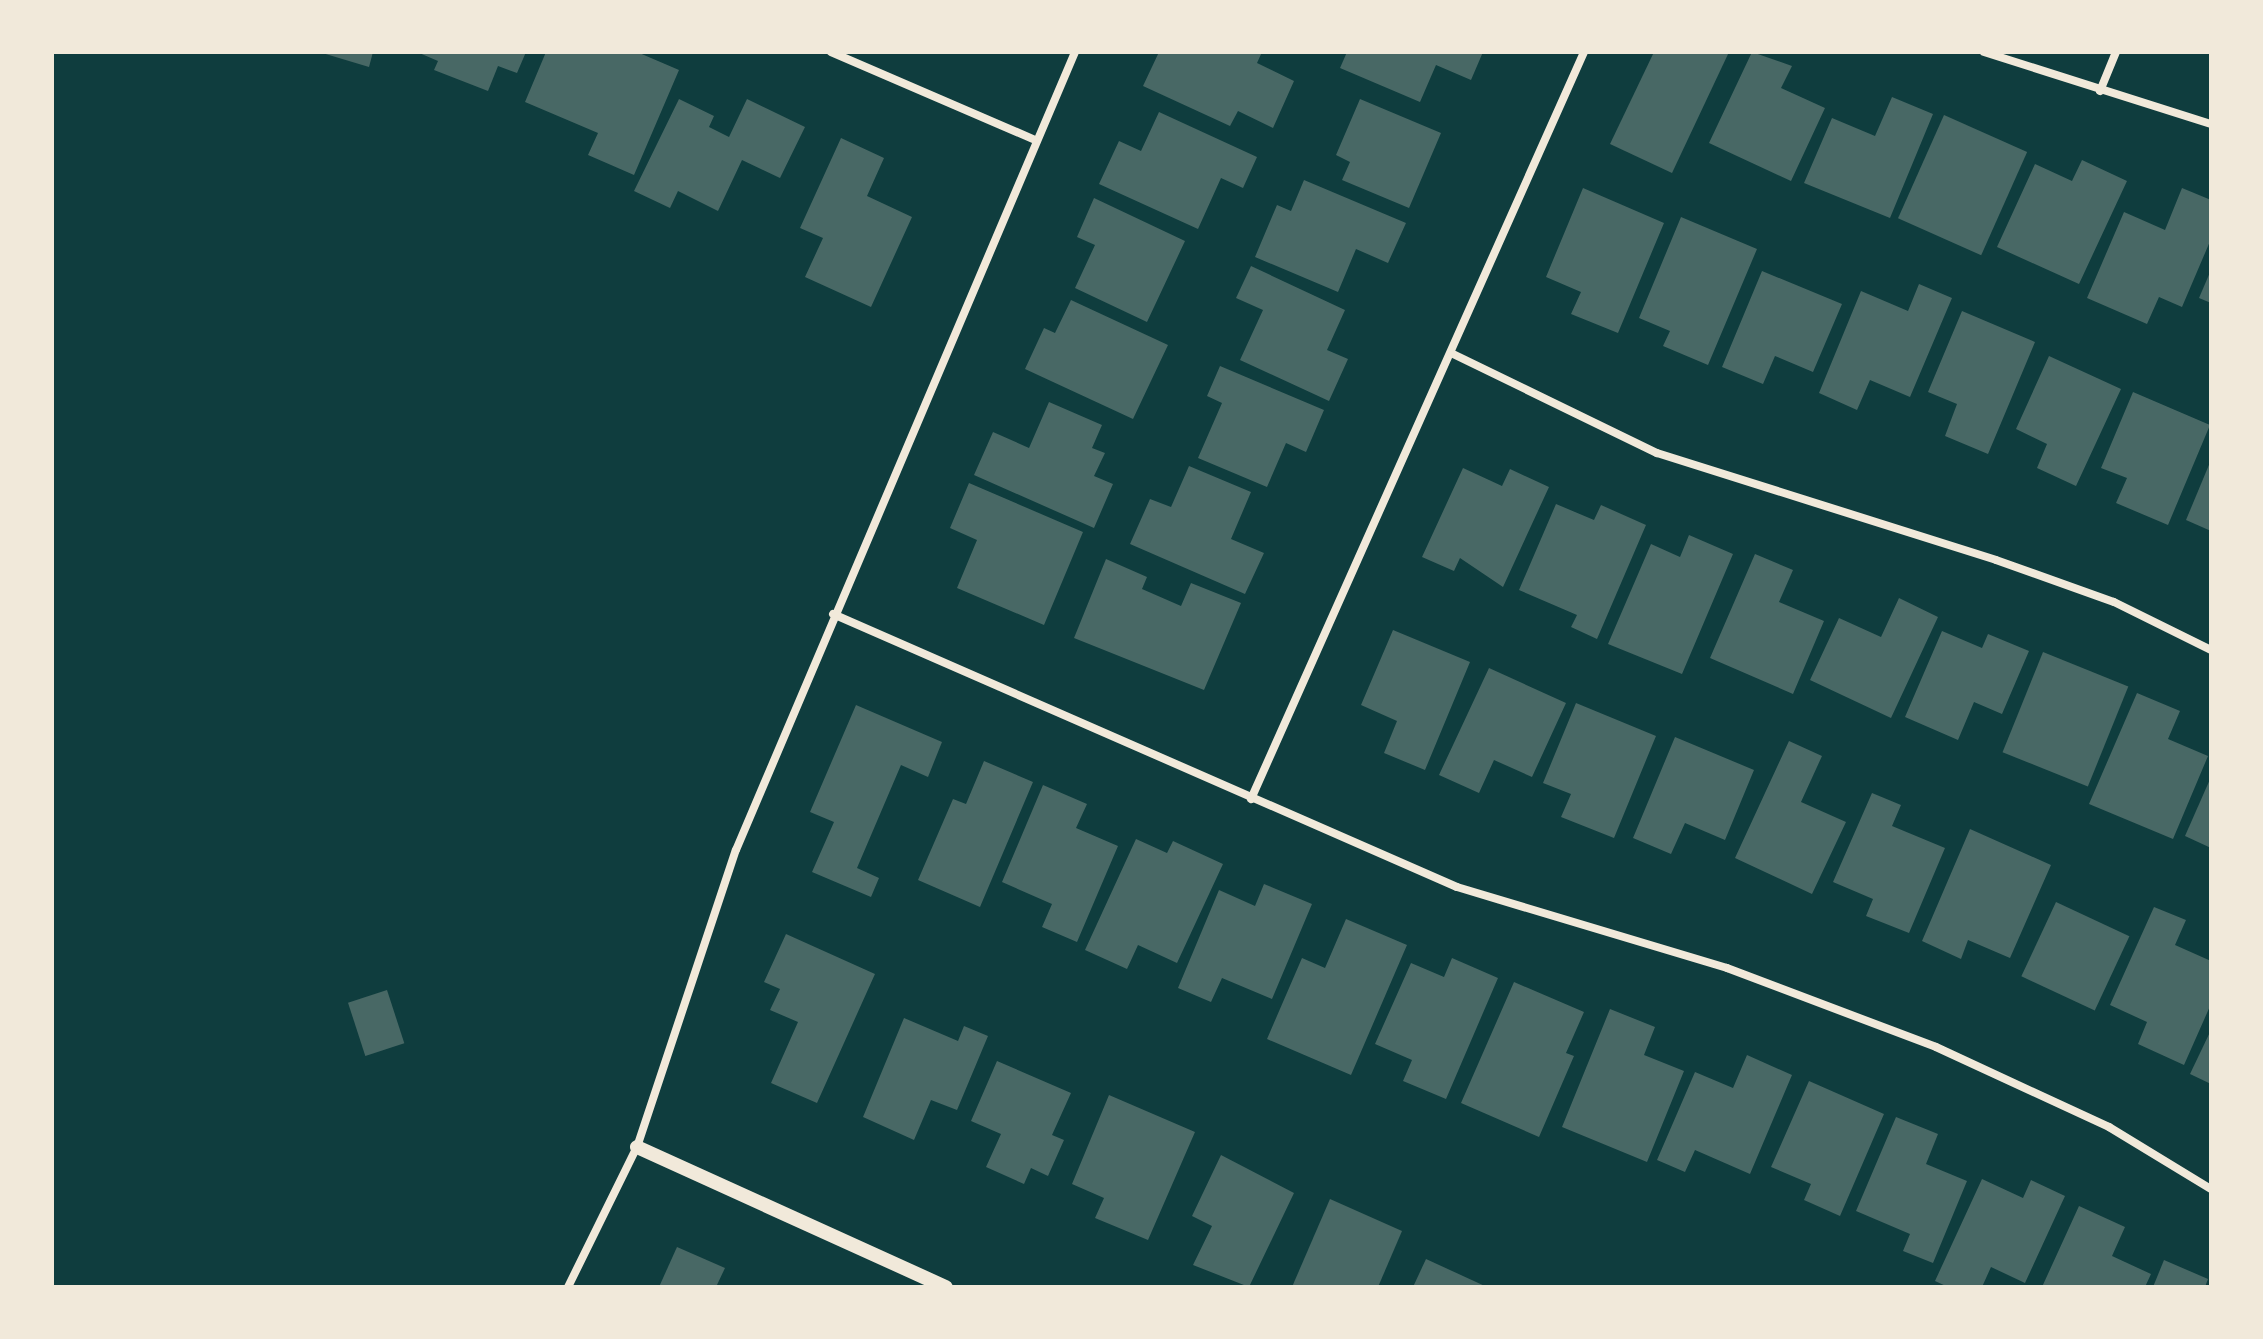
<!DOCTYPE html>
<style>
body{margin:0}
#map{position:relative;width:2263px;height:1339px;overflow:hidden;background:#0f3d3e;font-family:"Noto Serif",serif}
div>[style]{position:absolute}
[style*='--x']{left:calc(var(--x)*1px);top:calc(var(--y)*1px);width:calc(var(--w)*1px);rotate:calc(var(--a)*1deg)}
.building>*{inset:0;background:#486865;transform-origin:0 0}
.minor>*{height:8px;margin:-4px;padding:0 4px;transform-origin:4px;border-radius:4px;background:#f1e9da}
.tertiary>*{height:14px;margin:-7px;padding:0 7px;transform-origin:7px;border-radius:7px;background:#f1e9da}
span{translate:-50% -50%;white-space:nowrap;text-align:center;line-height:1.15;-webkit-text-stroke:6px #f1e9da;paint-order:stroke}
.frame{position:absolute;inset:0;border:54px solid #f1e9da;pointer-events:none}
</style>
<div id="map">
<div class="building">
<i style="clip-path:polygon(319px 52px,373px 52px,369px 67px)"></i>
<i style="clip-path:polygon(417px 52px,526px 52px,517px 73px,498px 66px,488px 91px,434px 70px,438px 61px)"></i>
<i style="clip-path:polygon(546px 52px,637px 52px,679px 70px,634px 175px,588px 155px,598px 133px,525px 102px)"></i>
<i style="clip-path:polygon(1159px 52px,1262px 52px,1257px 63px,1294px 81px,1273px 128px,1238px 111px,1230px 126px,1143px 86px)"></i>
<i style="clip-path:polygon(1347px 52px,1483px 52px,1471px 80px,1436px 65px,1420px 102px,1340px 68px)"></i>
<i style="clip-path:polygon(1654px 52px,1729px 52px,1672px 173px,1610px 144px)"></i>
<i style="clip-path:polygon(1752px 52px,1792px 66px,1781px 88px,1825px 108px,1791px 181px,1709px 143px)"></i>
<i style="clip-path:polygon(1892px 97px,1933px 114px,1890px 218px,1804px 183px,1832px 118px,1875px 136px)"></i>
<i style="clip-path:polygon(679px 99px,714px 116px,709px 127px,729px 137px,747px 99px,805px 127px,780px 178px,742px 160px,718px 211px,678px 191px,670px 208px,634px 191px)"></i>
<i style="clip-path:polygon(1360px 99px,1441px 133px,1409px 208px,1342px 180px,1350px 162px,1336px 155px)"></i>
<i style="clip-path:polygon(1159px 112px,1257px 157px,1243px 188px,1221px 178px,1198px 229px,1099px 184px,1119px 141px,1141px 151px)"></i>
<i style="left:1944px;top:115px;width:91px;height:113px;rotate:24deg"></i>
<i style="clip-path:polygon(841px 138px,884px 158px,867px 196px,912px 217px,871px 307px,805px 277px,823px 238px,800px 228px)"></i>
<i style="clip-path:polygon(2082px 160px,2127px 181px,2079px 284px,1997px 247px,2035px 164px,2072px 181px)"></i>
<i style="clip-path:polygon(1304px 180px,1406px 223px,1388px 263px,1356px 249px,1338px 292px,1255px 257px,1277px 205px,1291px 211px)"></i>
<i style="clip-path:polygon(1583px 188px,1664px 223px,1618px 333px,1571px 314px,1581px 292px,1546px 277px)"></i>
<i style="clip-path:polygon(2182px 188px,2211px 200px,2211px 239px,2182px 307px,2159px 297px,2147px 324px,2087px 298px,2124px 212px,2165px 230px)"></i>
<i style="clip-path:polygon(1094px 198px,1185px 241px,1147px 322px,1075px 288px,1095px 245px,1077px 237px)"></i>
<i style="clip-path:polygon(1681px 217px,1757px 249px,1708px 365px,1663px 346px,1670px 331px,1639px 318px)"></i>
<i style="clip-path:polygon(1251px 266px,1345px 310px,1327px 350px,1348px 359px,1329px 401px,1240px 360px,1263px 310px,1236px 298px)"></i>
<i style="clip-path:polygon(2211px 270px,2211px 303px,2199px 298px)"></i>
<i style="clip-path:polygon(1762px 271px,1842px 304px,1813px 372px,1775px 356px,1763px 384px,1722px 367px)"></i>
<i style="clip-path:polygon(1919px 284px,1952px 298px,1910px 397px,1870px 380px,1857px 410px,1819px 393px,1861px 291px,1908px 311px)"></i>
<i style="clip-path:polygon(1071px 300px,1168px 345px,1133px 419px,1025px 369px,1044px 328px,1055px 333px)"></i>
<i style="clip-path:polygon(1962px 311px,2035px 342px,1988px 454px,1945px 436px,1957px 404px,1928px 392px)"></i>
<i style="clip-path:polygon(2049px 356px,2121px 389px,2076px 486px,2037px 468px,2047px 444px,2016px 429px)"></i>
<i style="clip-path:polygon(1220px 366px,1324px 410px,1306px 452px,1286px 443px,1267px 487px,1198px 458px,1222px 403px,1207px 396px)"></i>
<i style="clip-path:polygon(2133px 392px,2210px 425px,2168px 525px,2116px 503px,2127px 478px,2101px 468px)"></i>
<i style="clip-path:polygon(1049px 402px,1102px 425px,1092px 448px,1105px 453px,1094px 476px,1113px 484px,1094px 528px,974px 475px,993px 432px,1029px 448px)"></i>
<i style="clip-path:polygon(2211px 460px,2211px 531px,2186px 520px)"></i>
<i style="clip-path:polygon(1189px 466px,1251px 492px,1231px 539px,1264px 553px,1245px 594px,1130px 544px,1150px 499px,1171px 507px)"></i>
<i style="clip-path:polygon(1463px 468px,1502px 486px,1510px 469px,1549px 487px,1503px 587px,1460px 558px,1454px 571px,1422px 557px)"></i>
<i style="clip-path:polygon(969px 483px,1083px 532px,1044px 625px,957px 588px,977px 540px,950px 528px)"></i>
<i style="clip-path:polygon(1556px 504px,1594px 520px,1601px 505px,1646px 525px,1597px 639px,1571px 627px,1577px 615px,1519px 590px)"></i>
<i style="clip-path:polygon(1689px 535px,1733px 554px,1682px 674px,1608px 644px,1651px 544px,1680px 557px)"></i>
<i style="clip-path:polygon(1755px 554px,1793px 570px,1779px 602px,1824px 621px,1793px 694px,1710px 658px)"></i>
<i style="clip-path:polygon(1106px 559px,1147px 577px,1142px 589px,1181px 606px,1191px 583px,1241px 603px,1204px 690px,1074px 638px)"></i>
<i style="clip-path:polygon(1899px 598px,1938px 617px,1891px 718px,1810px 680px,1839px 618px,1881px 637px)"></i>
<i style="clip-path:polygon(1393px 630px,1470px 662px,1425px 770px,1384px 753px,1397px 721px,1361px 705px)"></i>
<i style="clip-path:polygon(1942px 631px,1982px 648px,1988px 634px,2029px 651px,2002px 714px,1974px 702px,1958px 740px,1905px 717px)"></i>
<i style="left:2043px;top:652px;width:92px;height:108px;rotate:22deg"></i>
<i style="clip-path:polygon(1489px 668px,1566px 703px,1532px 777px,1494px 760px,1479px 793px,1439px 775px)"></i>
<i style="clip-path:polygon(2137px 693px,2180px 711px,2168px 739px,2208px 756px,2173px 839px,2089px 804px)"></i>
<i style="clip-path:polygon(1576px 703px,1656px 736px,1614px 838px,1561px 817px,1571px 794px,1543px 783px)"></i>
<i style="clip-path:polygon(856px 705px,942px 742px,928px 777px,901px 765px,857px 868px,879px 878px,871px 897px,812px 872px,834px 822px,810px 812px)"></i>
<i style="clip-path:polygon(1675px 737px,1754px 770px,1725px 840px,1685px 823px,1671px 854px,1633px 838px)"></i>
<i style="clip-path:polygon(1789px 741px,1822px 756px,1801px 802px,1846px 822px,1812px 894px,1735px 858px)"></i>
<i style="clip-path:polygon(984px 761px,1033px 782px,980px 907px,918px 880px,953px 799px,966px 804px)"></i>
<i style="clip-path:polygon(2211px 777px,2211px 848px,2185px 836px)"></i>
<i style="clip-path:polygon(1043px 785px,1087px 804px,1076px 828px,1118px 846px,1077px 942px,1042px 927px,1052px 904px,1002px 882px)"></i>
<i style="clip-path:polygon(1872px 793px,1901px 805px,1892px 826px,1945px 848px,1909px 933px,1866px 916px,1873px 899px,1833px 882px)"></i>
<i style="clip-path:polygon(1970px 829px,2051px 865px,2010px 958px,1968px 940px,1961px 959px,1922px 941px)"></i>
<i style="clip-path:polygon(1136px 839px,1167px 853px,1173px 841px,1223px 864px,1177px 963px,1138px 945px,1127px 969px,1085px 950px)"></i>
<i style="clip-path:polygon(1264px 884px,1312px 904px,1272px 999px,1222px 978px,1211px 1002px,1178px 988px,1219px 890px,1255px 906px)"></i>
<i style="left:2056px;top:902px;width:81px;height:82px;rotate:25deg"></i>
<i style="clip-path:polygon(2154px 907px,2186px 920px,2175px 945px,2211px 961px,2211px 1004px,2184px 1065px,2138px 1044px,2147px 1022px,2110px 1005px)"></i>
<i style="clip-path:polygon(1346px 919px,1407px 945px,1351px 1075px,1267px 1039px,1302px 958px,1325px 968px)"></i>
<i style="clip-path:polygon(786px 934px,875px 974px,817px 1103px,771px 1083px,798px 1022px,770px 1010px,780px 989px,764px 982px)"></i>
<i style="clip-path:polygon(1452px 958px,1498px 978px,1446px 1099px,1403px 1081px,1412px 1060px,1375px 1044px,1411px 963px,1444px 977px)"></i>
<i style="clip-path:polygon(1514px 982px,1584px 1012px,1566px 1053px,1574px 1056px,1539px 1137px,1461px 1103px)"></i>
<i style="left:387px;top:990px;width:56px;height:41px;rotate:72deg"></i>
<i style="clip-path:polygon(1610px 1009px,1655px 1027px,1644px 1055px,1684px 1071px,1647px 1162px,1562px 1127px)"></i>
<i style="clip-path:polygon(904px 1018px,958px 1041px,964px 1026px,988px 1036px,957px 1110px,931px 1100px,914px 1140px,863px 1117px)"></i>
<i style="clip-path:polygon(2211px 1030px,2211px 1084px,2190px 1074px)"></i>
<i style="clip-path:polygon(1747px 1055px,1792px 1075px,1750px 1174px,1695px 1150px,1685px 1172px,1657px 1160px,1695px 1072px,1733px 1088px)"></i>
<i style="clip-path:polygon(997px 1061px,1071px 1093px,1052px 1135px,1064px 1140px,1048px 1176px,1031px 1168px,1024px 1184px,986px 1167px,1001px 1134px,971px 1121px)"></i>
<i style="clip-path:polygon(1809px 1081px,1884px 1114px,1840px 1216px,1804px 1200px,1811px 1184px,1771px 1167px)"></i>
<i style="clip-path:polygon(1109px 1095px,1195px 1132px,1148px 1240px,1095px 1218px,1104px 1198px,1072px 1184px)"></i>
<i style="clip-path:polygon(1896px 1117px,1938px 1134px,1926px 1164px,1967px 1181px,1933px 1263px,1903px 1251px,1910px 1234px,1856px 1211px)"></i>
<i style="clip-path:polygon(1221px 1155px,1294px 1193px,1249px 1287px,1193px 1265px,1212px 1226px,1192px 1216px)"></i>
<i style="clip-path:polygon(1982px 1179px,2023px 1198px,2031px 1180px,2065px 1196px,2025px 1283px,1991px 1267px,1982px 1287px,1948px 1287px,1935px 1281px)"></i>
<i style="clip-path:polygon(1330px 1199px,1402px 1231px,1378px 1287px,1292px 1287px)"></i>
<i style="clip-path:polygon(2079px 1206px,2125px 1227px,2112px 1256px,2151px 1274px,2145px 1287px,2042px 1287px)"></i>
<i style="clip-path:polygon(677px 1247px,725px 1268px,716px 1287px,659px 1287px)"></i>
<i style="clip-path:polygon(1426px 1259px,1487px 1287px,1413px 1287px)"></i>
<i style="clip-path:polygon(2164px 1260px,2208px 1279px,2205px 1287px,2153px 1287px)"></i>
</div>
<div class="minor">
<i style="--x:831;--y:52;--w:222;--a:23.3"></i>
<i style="--x:1984;--y:52;--w:238;--a:17.6"></i>
<i style="--x:2100;--y:91;--w:42;--a:-67.7"></i>
<i style="--x:1451;--y:353;--w:229;--a:25.9"></i>
<i style="--x:1657;--y:453;--w:355;--a:17.5"></i>
<i style="--x:1996;--y:560;--w:125;--a:19.6"></i>
<i style="--x:2114;--y:602;--w:108;--a:26.3"></i>
<i style="--x:833;--y:614;--w:681;--a:23.63"></i>
<i style="--x:1457;--y:887;--w:282;--a:16.7"></i>
<i style="--x:1727;--y:968;--w:223;--a:20.7"></i>
<i style="--x:1936;--y:1047;--w:191;--a:24.8"></i>
<i style="--x:2109;--y:1127;--w:119;--a:31.3"></i>
<i style="--x:1251;--y:799;--w:818;--a:-65.97"></i>
<i style="--x:568;--y:1287;--w:156;--a:-63.8"></i>
<i style="--x:637;--y:1147;--w:313;--a:-71.6"></i>
<i style="--x:736;--y:850;--w:867;--a:-66.98"></i>
</div>
<div class="tertiary">
<i style="--x:637;--y:1147;--w:339;--a:24.4"></i>
</div>
<div class="frame"></div>
</div>
